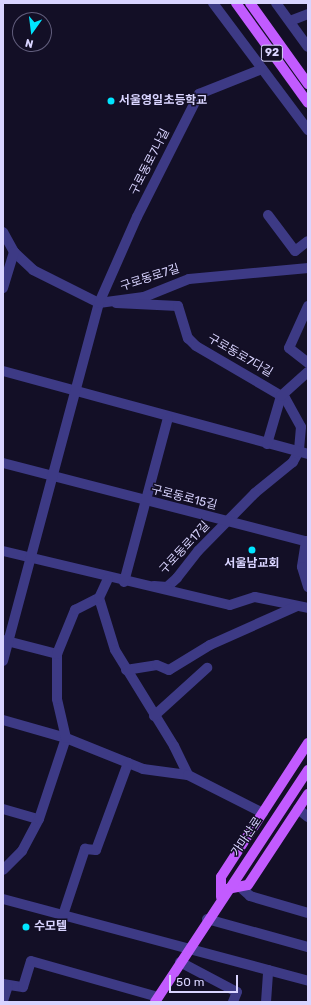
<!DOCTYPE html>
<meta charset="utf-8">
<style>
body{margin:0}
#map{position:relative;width:311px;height:1005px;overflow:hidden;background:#130f26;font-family:Rubik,"Noto Sans KR",sans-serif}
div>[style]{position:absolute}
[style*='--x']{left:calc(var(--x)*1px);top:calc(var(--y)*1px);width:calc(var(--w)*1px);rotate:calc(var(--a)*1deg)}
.minor>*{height:10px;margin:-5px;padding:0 5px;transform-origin:5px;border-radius:5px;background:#3d3a85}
.major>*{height:10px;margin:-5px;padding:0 5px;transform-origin:5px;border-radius:5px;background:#c25bff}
.dots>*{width:11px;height:11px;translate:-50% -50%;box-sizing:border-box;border:2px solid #130f26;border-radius:50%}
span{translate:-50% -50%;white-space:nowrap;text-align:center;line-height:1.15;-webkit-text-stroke:3px #130f26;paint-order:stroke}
.shield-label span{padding:1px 3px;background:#130f26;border:1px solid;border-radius:3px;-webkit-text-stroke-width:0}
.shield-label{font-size:11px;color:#d9d4ff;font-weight:700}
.poi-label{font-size:12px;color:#d9d4ff;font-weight:700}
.left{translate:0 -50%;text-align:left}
.street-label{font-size:12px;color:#d9d4ff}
.frame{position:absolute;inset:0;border:4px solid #d9d4ff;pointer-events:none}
.north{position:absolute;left:12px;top:12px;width:40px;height:40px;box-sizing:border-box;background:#130f26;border:1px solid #625e7d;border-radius:50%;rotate:194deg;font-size:11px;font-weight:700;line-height:16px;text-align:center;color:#d9d4ff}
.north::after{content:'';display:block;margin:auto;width:14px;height:18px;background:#00e5ff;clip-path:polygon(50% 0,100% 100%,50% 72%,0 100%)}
.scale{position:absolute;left:169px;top:975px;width:69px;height:18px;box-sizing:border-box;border:2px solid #d9d4ff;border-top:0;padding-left:5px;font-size:12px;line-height:14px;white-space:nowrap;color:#d9d4ff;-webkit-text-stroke:3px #130f26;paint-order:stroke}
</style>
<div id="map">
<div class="minor">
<i style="--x:213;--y:3;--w:159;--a:53.2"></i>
<i style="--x:276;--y:3;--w:54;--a:54"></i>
<i style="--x:290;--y:21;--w:19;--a:-21"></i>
<i style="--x:268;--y:215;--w:45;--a:53.1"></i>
<i style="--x:295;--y:251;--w:16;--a:-38"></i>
<i style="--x:3;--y:232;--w:23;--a:61"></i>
<i style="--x:14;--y:252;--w:26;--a:43"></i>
<i style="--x:33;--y:270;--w:74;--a:26.6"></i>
<i style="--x:99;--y:303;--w:45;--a:-7.6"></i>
<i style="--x:144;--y:297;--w:48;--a:-21.8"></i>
<i style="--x:189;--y:279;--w:120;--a:-5.3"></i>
<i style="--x:3;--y:288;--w:38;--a:-73"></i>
<i style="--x:116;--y:303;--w:62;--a:2.8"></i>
<i style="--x:178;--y:306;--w:34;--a:73"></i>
<i style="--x:188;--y:338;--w:11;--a:45"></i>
<i style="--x:196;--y:346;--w:103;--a:30.3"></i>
<i style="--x:285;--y:398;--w:33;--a:61"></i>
<i style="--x:301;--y:427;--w:24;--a:95"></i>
<i style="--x:299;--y:451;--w:13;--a:119"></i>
<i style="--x:293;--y:462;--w:49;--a:140.8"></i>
<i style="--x:255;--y:493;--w:81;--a:134.5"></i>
<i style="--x:198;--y:551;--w:34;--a:128"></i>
<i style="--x:177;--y:578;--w:13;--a:138"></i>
<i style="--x:167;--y:587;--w:13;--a:-176"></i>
<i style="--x:308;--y:306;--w:46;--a:114.3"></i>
<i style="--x:289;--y:348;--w:24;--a:38"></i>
<i style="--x:3;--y:371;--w:316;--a:15.2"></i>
<i style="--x:267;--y:444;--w:50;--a:-73.7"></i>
<i style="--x:281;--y:396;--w:36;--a:-42"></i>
<i style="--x:3;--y:463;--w:315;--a:14.5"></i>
<i style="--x:306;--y:541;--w:26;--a:99"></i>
<i style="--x:302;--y:567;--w:21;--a:73"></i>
<i style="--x:3;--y:551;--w:233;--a:13.4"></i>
<i style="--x:230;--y:605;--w:26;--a:-18"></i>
<i style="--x:255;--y:597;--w:54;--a:11.7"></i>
<i style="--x:124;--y:582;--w:170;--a:-75"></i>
<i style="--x:99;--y:598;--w:54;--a:72.9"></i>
<i style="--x:115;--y:650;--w:113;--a:58.4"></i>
<i style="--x:174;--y:746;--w:32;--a:64"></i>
<i style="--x:3;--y:640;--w:56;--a:14.5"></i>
<i style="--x:3;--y:661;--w:371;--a:-75"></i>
<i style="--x:99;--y:303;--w:94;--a:-66.2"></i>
<i style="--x:137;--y:217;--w:138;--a:-63.2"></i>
<i style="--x:199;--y:94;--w:68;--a:-21.6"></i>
<i style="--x:126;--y:670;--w:31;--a:-9"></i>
<i style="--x:157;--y:665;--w:13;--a:23"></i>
<i style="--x:169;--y:670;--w:48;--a:-31.4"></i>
<i style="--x:210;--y:645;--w:95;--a:-24.1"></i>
<i style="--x:154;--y:716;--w:72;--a:-42.2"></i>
<i style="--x:3;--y:720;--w:66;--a:15.9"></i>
<i style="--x:66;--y:738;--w:83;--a:21.9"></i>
<i style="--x:143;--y:769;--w:45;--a:7.6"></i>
<i style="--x:188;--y:775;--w:84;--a:26.9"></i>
<i style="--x:3;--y:809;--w:37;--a:16"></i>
<i style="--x:298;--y:809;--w:13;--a:39"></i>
<i style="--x:3;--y:870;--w:27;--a:-45"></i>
<i style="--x:22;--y:851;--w:36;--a:-62"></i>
<i style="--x:39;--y:819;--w:85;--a:-71.6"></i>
<i style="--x:66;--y:738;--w:40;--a:-103"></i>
<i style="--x:57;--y:699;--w:45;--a:-90"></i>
<i style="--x:57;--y:654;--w:48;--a:-67.8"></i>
<i style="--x:75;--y:610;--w:27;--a:-27"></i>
<i style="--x:99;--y:598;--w:21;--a:-65"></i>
<i style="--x:239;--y:886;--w:15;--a:42"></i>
<i style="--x:250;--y:896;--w:60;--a:16.3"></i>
<i style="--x:3;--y:899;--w:316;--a:15"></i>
<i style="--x:63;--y:915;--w:70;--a:-71.6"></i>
<i style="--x:85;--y:849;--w:11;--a:5"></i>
<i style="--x:96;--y:850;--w:93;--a:-69.8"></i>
<i style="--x:207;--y:919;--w:105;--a:15.5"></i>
<i style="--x:180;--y:962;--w:64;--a:27.8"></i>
<i style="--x:237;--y:992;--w:11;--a:112"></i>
<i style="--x:3;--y:984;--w:20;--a:9"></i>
<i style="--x:23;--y:987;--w:27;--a:-73"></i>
<i style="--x:31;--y:961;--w:132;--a:15.8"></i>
<i style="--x:3;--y:1001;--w:16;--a:-72"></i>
<i style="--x:266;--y:1002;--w:32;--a:-86"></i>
</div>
<div class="major">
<i style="--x:236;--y:3;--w:123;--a:54.2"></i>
<i style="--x:250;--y:3;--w:100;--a:54.4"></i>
<i style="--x:227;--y:889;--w:21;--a:-11"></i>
<i style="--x:248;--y:885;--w:109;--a:-56.6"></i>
<i style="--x:221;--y:897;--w:20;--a:-90"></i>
<i style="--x:221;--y:877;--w:160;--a:-57"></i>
<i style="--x:155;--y:1002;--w:278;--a:-56.6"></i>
</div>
<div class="dots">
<i style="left:111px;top:101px;background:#00e5ff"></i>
<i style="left:252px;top:550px;background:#00e5ff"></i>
<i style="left:26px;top:927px;background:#00e5ff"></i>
</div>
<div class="shield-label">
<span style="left:272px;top:53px">92</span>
</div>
<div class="poi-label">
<span class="left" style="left:119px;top:101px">서울영일초등학교</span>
<span style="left:252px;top:564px">서울남교회</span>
<span class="left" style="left:34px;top:927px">수모텔</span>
</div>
<div class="street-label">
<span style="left:150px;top:162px;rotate:-63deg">구로동로7나길</span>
<span style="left:150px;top:278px;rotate:-18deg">구로동로7길</span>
<span style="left:240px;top:356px;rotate:30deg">구로동로7다길</span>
<span style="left:184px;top:498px;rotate:14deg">구로동로15길</span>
<span style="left:185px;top:548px;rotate:-47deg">구로동로17길</span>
<span style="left:247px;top:837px;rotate:-56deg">가마산로</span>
</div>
<div class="frame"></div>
<div class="north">N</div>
<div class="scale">50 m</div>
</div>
